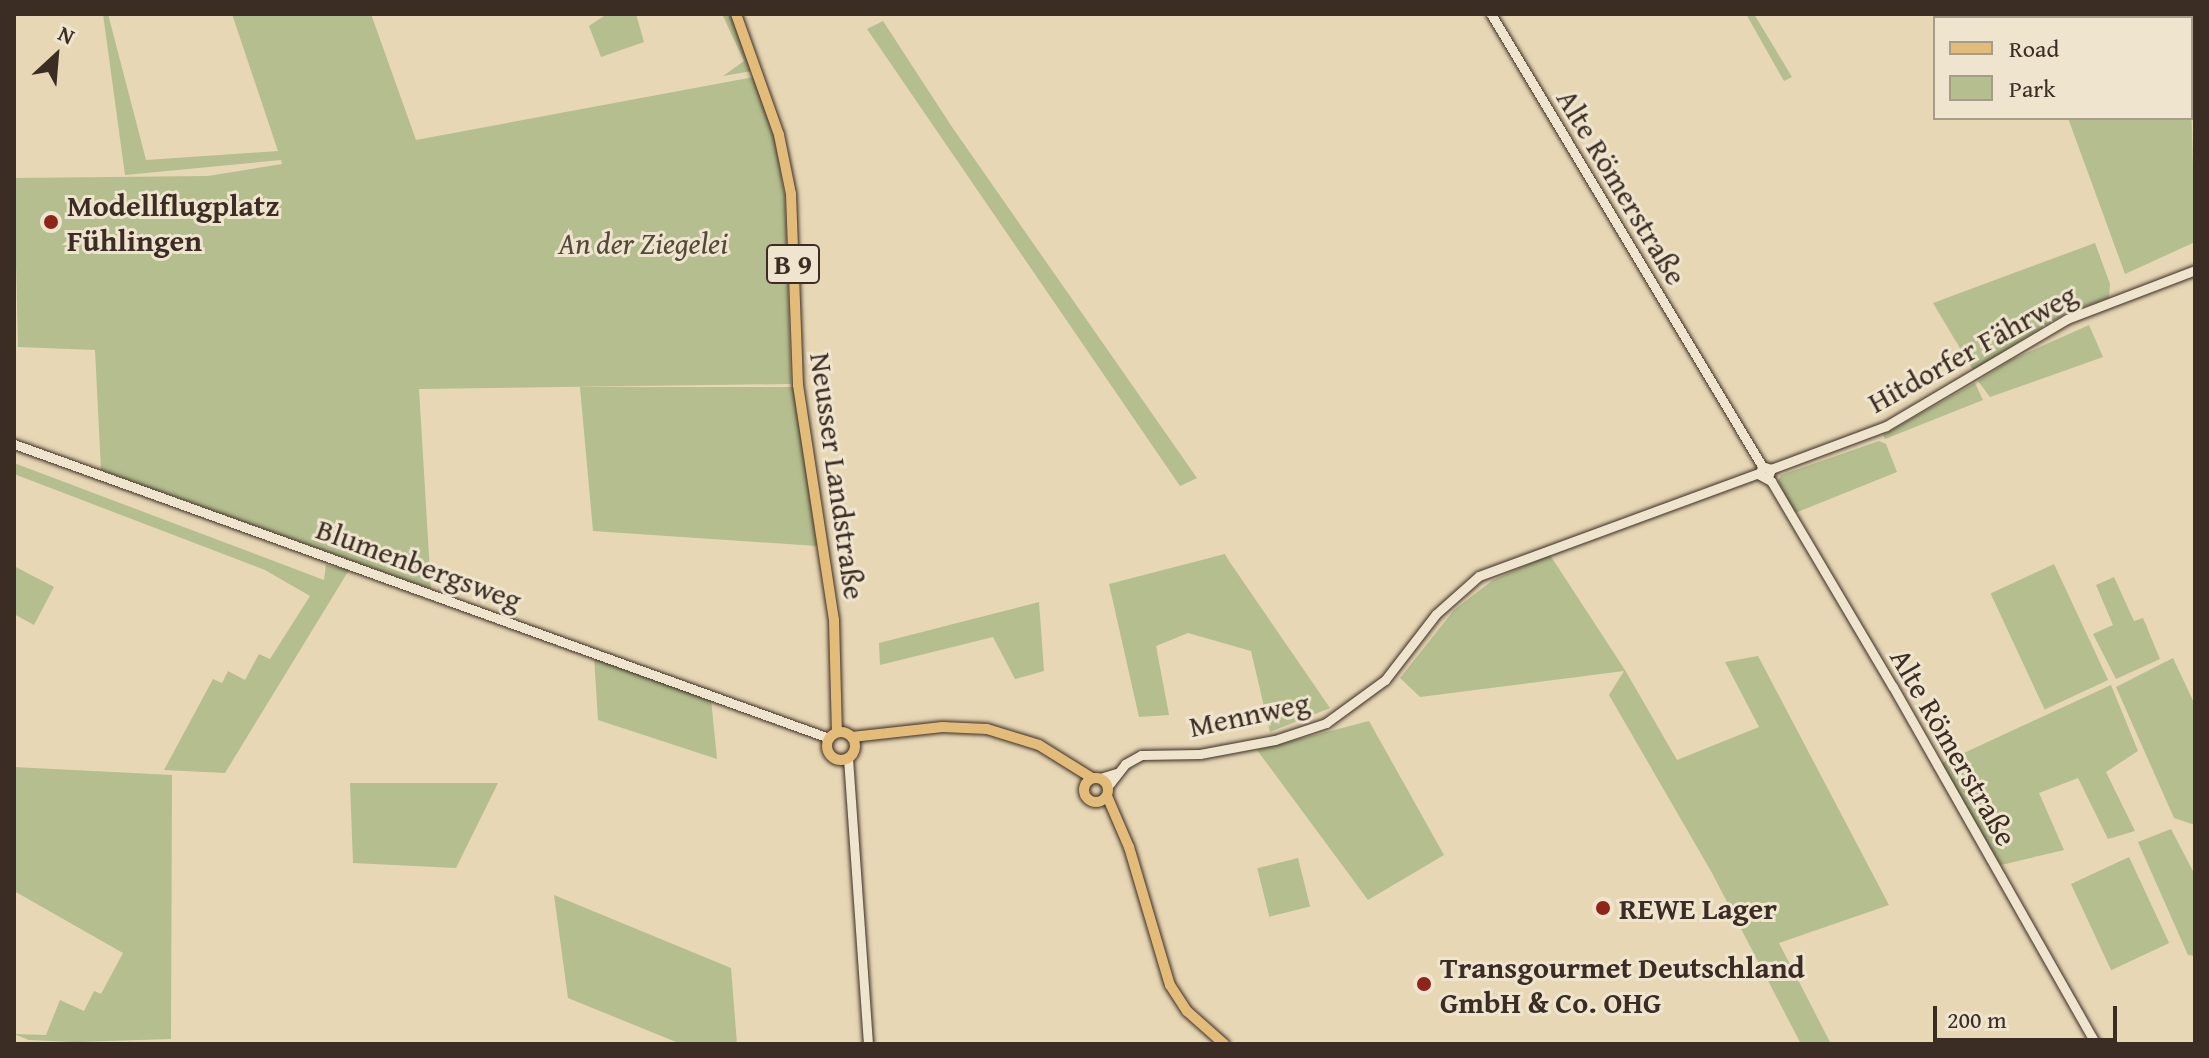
<!DOCTYPE html>
<meta charset="utf-8">
<style>
body{margin:0}
#map{position:relative;width:2209px;height:1058px;overflow:hidden;background:#e7d7b5;font-family:"Gentium Book Plus",serif}
div>[style]{position:absolute}
[style*='--x']{left:calc(var(--x)*1px);top:calc(var(--y)*1px);width:calc(var(--w)*1px);rotate:calc(var(--a)*1deg)}
.green>*{inset:0;background:#b4be8e;transform-origin:0 0}
.roads{filter:drop-shadow(0 0 2px #3b2c24) drop-shadow(0 0 2px #3b2c24)}
.secondary>*{height:9px;margin:-4.5px;padding:0 4.5px;transform-origin:4.5px;border-radius:4.5px;background:#efe5cf}
.primary>*{height:10px;margin:-5px;padding:0 5px;transform-origin:5px;border-radius:5px;background:#e4bc7a}
.primary>.ring{margin:-5px;padding:0;box-sizing:content-box;background:none;border:10px solid #e4bc7a;border-radius:50%}
.dots>*{width:22px;height:22px;translate:-50% -50%;box-sizing:border-box;border:4px solid #efe5cf;border-radius:50%}
span{translate:-50% -50%;white-space:nowrap;text-align:center;line-height:1.15;-webkit-text-stroke:6px #efe5cf;paint-order:stroke}
.shield-label span{padding:2px 6px;background:#efe5cf;border:2px solid;border-radius:6px;-webkit-text-stroke-width:0}
.shield-label{font-size:28px;color:#3b2c24;font-weight:700}
.street-label{font-size:30px;color:#3b2c24}
.poi-label{font-size:30px;color:#3b2c24;font-weight:700}
.left{translate:0 -50%;text-align:left}
.park-label{font-size:30px;color:#534939;font-style:italic}
.frame{position:absolute;inset:0;border:16px solid #3b2c24;pointer-events:none}
.legend{position:absolute;left:1933px;top:16px;width:260px;height:104px;box-sizing:border-box;background:#efe5cf;border:2px solid #a79b8b;margin:0;padding:10px 14px;list-style:none;font-size:24px;color:#3b2c24}
.legend li{display:flex;align-items:center;gap:16px;height:40px}
.legend b{width:40px;border:2px solid #a79b8b}
.north{position:absolute;left:16px;top:16px;width:80px;height:80px;-webkit-text-stroke:6px #efe5cf;paint-order:stroke;rotate:26deg;font-size:22px;font-weight:700;line-height:32px;text-align:center;color:#3b2c24}
.north::after{content:'';display:block;margin:auto;width:28px;height:36px;background:#3b2c24;clip-path:polygon(50% 0,100% 100%,50% 72%,0 100%)}
.scale{position:absolute;left:1933px;top:1006px;width:184px;height:36px;box-sizing:border-box;border:4px solid #3b2c24;border-top:0;padding-left:10px;font-size:24px;line-height:28px;white-space:nowrap;color:#3b2c24;-webkit-text-stroke:6px #efe5cf;paint-order:stroke}
</style>
<div id="map">
<div class="green">
<i style="clip-path:polygon(103px 14px,108px 14px,146px 160px,278px 151px,232px 14px,371px 14px,416px 140px,754px 77px,774px 136px,785px 198px,791px 384px,419px 389px,431px 589px,101px 470px,95px 350px,18px 347px,14px 178px,208px 176px,282px 164px,281px 160px,125px 175px)"></i>
<i style="clip-path:polygon(607px 14px,636px 14px,644px 42px,601px 57px,589px 26px)"></i>
<i style="clip-path:polygon(722px 14px,731px 14px,752px 71px,723px 76px,744px 61px)"></i>
<i style="clip-path:polygon(1746px 14px,1754px 14px,1792px 77px,1784px 81px)"></i>
<i style="left:2023px;top:14px;width:144px;height:4px"></i>
<i style="clip-path:polygon(883px 21px,952px 127px,1197px 478px,1180px 486px,867px 29px)"></i>
<i style="clip-path:polygon(2191px 92px,2195px 242px,2125px 274px,2068px 118px,2191px 118px)"></i>
<i style="clip-path:polygon(2095px 243px,2110px 284px,2109px 298px,2066px 313px,1973px 370px,1933px 303px)"></i>
<i style="clip-path:polygon(2089px 325px,2103px 357px,1990px 397px,1978px 381px,2011px 360px)"></i>
<i style="clip-path:polygon(1975px 383px,1983px 400px,1885px 439px,1883px 435px)"></i>
<i style="clip-path:polygon(580px 387px,793px 387px,817px 546px,593px 531px)"></i>
<i style="clip-path:polygon(1879px 441px,1886px 444px,1897px 472px,1795px 513px,1778px 481px,1781px 475px)"></i>
<i style="clip-path:polygon(14px 463px,324px 580px,326px 565px,349px 570px,225px 773px,164px 770px,213px 679px,222px 683px,228px 671px,245px 680px,259px 654px,270px 659px,310px 596px,265px 570px,14px 474px)"></i>
<i style="clip-path:polygon(1225px 554px,1229px 561px,1330px 708px,1270px 732px,1251px 651px,1188px 633px,1156px 646px,1169px 715px,1139px 717px,1109px 584px)"></i>
<i style="clip-path:polygon(1550px 555px,1625px 670px,1677px 760px,1759px 727px,1725px 662px,1758px 656px,1889px 905px,1779px 943px,1831px 1044px,1801px 1044px,1712px 873px,1609px 695px,1624px 671px,1420px 697px,1400px 678px,1454px 610px,1493px 580px)"></i>
<i style="left:2054px;top:564px;width:128px;height:70px;rotate:65deg"></i>
<i style="clip-path:polygon(14px 566px,54px 587px,34px 625px,14px 614px)"></i>
<i style="clip-path:polygon(2114px 577px,2134px 621px,2143px 618px,2160px 659px,2116px 679px,2093px 634px,2113px 625px,2096px 585px)"></i>
<i style="clip-path:polygon(1039px 602px,1044px 671px,1015px 679px,993px 637px,880px 665px,879px 643px)"></i>
<i style="clip-path:polygon(594px 656px,711px 699px,717px 759px,598px 720px)"></i>
<i style="clip-path:polygon(2173px 658px,2195px 705px,2195px 825px,2174px 818px,2116px 687px)"></i>
<i style="clip-path:polygon(2111px 685px,2138px 751px,2106px 772px,2135px 831px,2108px 839px,2078px 778px,2039px 793px,2064px 850px,2001px 865px,1940px 764px)"></i>
<i style="clip-path:polygon(1369px 721px,1444px 855px,1368px 900px,1257px 750px)"></i>
<i style="clip-path:polygon(14px 767px,172px 775px,171px 1039px,75px 1042px,29px 1040px,14px 1034px,46px 1035px,60px 1000px,84px 1011px,94px 991px,101px 994px,123px 953px,14px 891px)"></i>
<i style="clip-path:polygon(350px 783px,498px 783px,456px 868px,353px 863px)"></i>
<i style="clip-path:polygon(2171px 829px,2195px 875px,2195px 956px,2188px 955px,2138px 842px)"></i>
<i style="left:2129px;top:857px;width:95px;height:64px;rotate:65deg"></i>
<i style="left:1298px;top:858px;width:50px;height:42px;rotate:76deg"></i>
<i style="clip-path:polygon(554px 895px,731px 968px,737px 1044px,681px 1044px,568px 998px)"></i>
</div>
<div class="roads">
<div class="secondary">
<i style="--x:1491;--y:14;--w:527;--a:59.05"></i>
<i style="--x:14;--y:444;--w:866;--a:19.84"></i>
<i style="--x:1771;--y:469;--w:123;--a:-20.5"></i>
<i style="--x:1886;--y:426;--w:210;--a:-30.6"></i>
<i style="--x:2067;--y:319;--w:137;--a:-20.9"></i>
<i style="--x:1768;--y:477;--w:9;--a:-69"></i>
<i style="--x:1771;--y:469;--w:9;--a:-162"></i>
<i style="--x:1762;--y:466;--w:9;--a:103"></i>
<i style="--x:1760;--y:475;--w:13;--a:29"></i>
<i style="--x:1771;--y:481;--w:239;--a:59.4"></i>
<i style="--x:1893;--y:687;--w:411;--a:60.4"></i>
<i style="--x:848;--y:758;--w:287;--a:86"></i>
<i style="--x:1100;--y:778;--w:17;--a:-17"></i>
<i style="--x:1108;--y:786;--w:28;--a:-52"></i>
<i style="--x:1125;--y:764;--w:18;--a:-29"></i>
<i style="--x:1141;--y:755;--w:59;--a:-1"></i>
<i style="--x:1200;--y:754;--w:76;--a:-10.6"></i>
<i style="--x:1275;--y:740;--w:54;--a:-18.4"></i>
<i style="--x:1326;--y:723;--w:73;--a:-36.1"></i>
<i style="--x:1385;--y:680;--w:83;--a:-52.3"></i>
<i style="--x:1436;--y:614;--w:57;--a:-41.5"></i>
<i style="--x:1479;--y:576;--w:298;--a:-20.2"></i>
</div>
<div class="primary">
<i style="--x:736;--y:14;--w:128;--a:70.4"></i>
<i style="--x:779;--y:135;--w:60;--a:78.5"></i>
<i style="--x:791;--y:194;--w:191;--a:87.9"></i>
<i style="--x:798;--y:385;--w:238;--a:81.3"></i>
<i style="--x:834;--y:620;--w:112;--a:88.5"></i>
<i class="ring" style="left:827px;top:732px;width:18px;height:18px"></i>
<i style="--x:852;--y:737;--w:91;--a:-6.3"></i>
<i style="--x:942;--y:727;--w:45;--a:2.5"></i>
<i style="--x:987;--y:729;--w:54;--a:17.1"></i>
<i style="--x:1039;--y:745;--w:62;--a:31.9"></i>
<i class="ring" style="left:1084px;top:778px;width:14px;height:14px"></i>
<i style="--x:1107;--y:796;--w:56;--a:66.7"></i>
<i style="--x:1129;--y:847;--w:144;--a:73.5"></i>
<i style="--x:1170;--y:985;--w:31;--a:57"></i>
<i style="--x:1187;--y:1011;--w:50;--a:41.7"></i>
</div>
</div>
<div class="dots">
<i style="left:51px;top:222px;background:#8f2418"></i>
<i style="left:1603px;top:908px;background:#8f2418"></i>
<i style="left:1424px;top:984px;background:#8f2418"></i>
</div>
<div class="shield-label">
<span style="left:793px;top:264px">B 9</span>
</div>
<div class="street-label">
<span style="left:1622px;top:187px;rotate:59deg">Alte Römerstraße</span>
<span style="left:1972px;top:348px;rotate:-29deg">Hitdorfer Fährweg</span>
<span style="left:838px;top:476px;rotate:82deg">Neusser Landstraße</span>
<span style="left:419px;top:564px;rotate:20deg">Blumenbergsweg</span>
<span style="left:1249px;top:714px;rotate:-12deg">Mennweg</span>
<span style="left:1954px;top:747px;rotate:60deg">Alte Römerstraße</span>
</div>
<div class="poi-label">
<span class="left" style="left:67px;top:222px">Modellflugplatz<br>Fühlingen</span>
<span class="left" style="left:1619px;top:908px">REWE Lager</span>
<span class="left" style="left:1440px;top:984px">Transgourmet Deutschland<br>GmbH &amp; Co. OHG</span>
</div>
<div class="park-label">
<span style="left:643px;top:243px">An der Ziegelei</span>
</div>
<div class="frame"></div>
<ul class="legend">
<li><b style="height:10px;background:#e4bc7a"></b>Road</li>
<li><b style="height:22px;background:#b4be8e"></b>Park</li>
</ul>
<div class="north">N</div>
<div class="scale">200 m</div>
</div>
